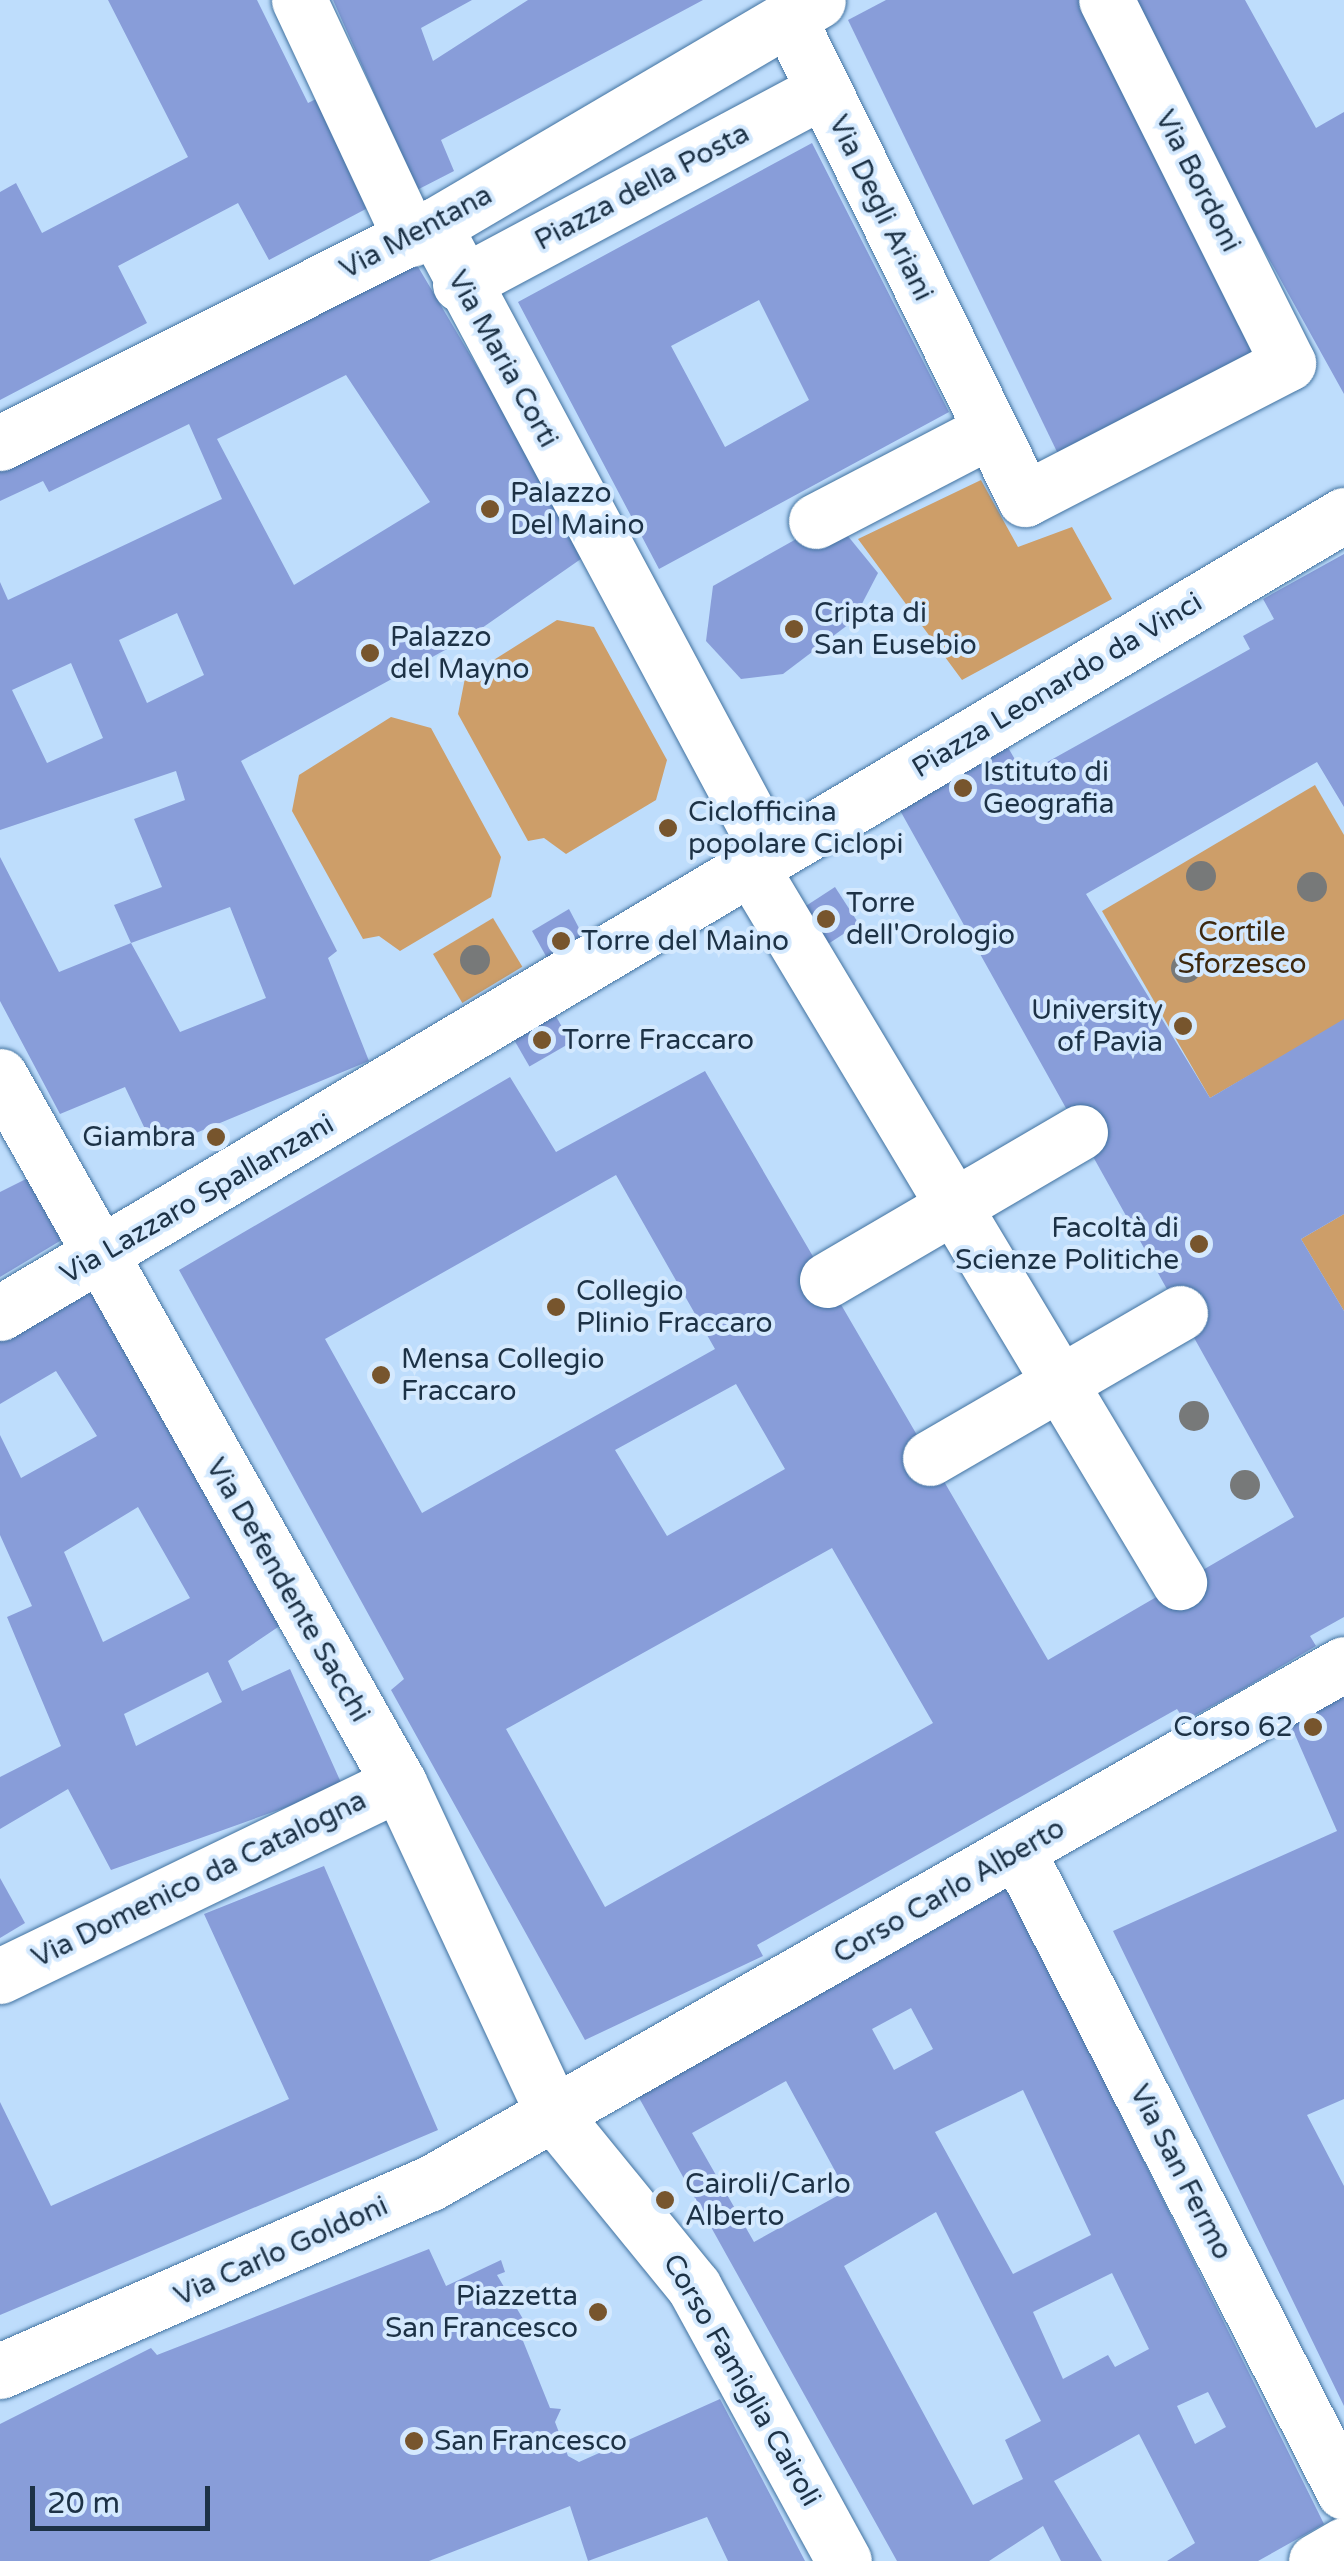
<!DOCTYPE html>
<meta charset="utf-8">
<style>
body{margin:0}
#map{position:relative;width:1344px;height:2561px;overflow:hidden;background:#beddfc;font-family:"Varela Round",sans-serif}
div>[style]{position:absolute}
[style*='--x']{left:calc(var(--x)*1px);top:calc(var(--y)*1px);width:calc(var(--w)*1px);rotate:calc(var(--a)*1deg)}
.green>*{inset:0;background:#cd9e69;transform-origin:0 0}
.building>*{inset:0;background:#889dd9;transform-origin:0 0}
.roads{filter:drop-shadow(0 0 2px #4172a0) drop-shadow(0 0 2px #4172a0)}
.minor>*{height:55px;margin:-27.5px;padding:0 27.5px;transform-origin:27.5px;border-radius:27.5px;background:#fff}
.trees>*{width:30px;height:30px;margin:-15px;border-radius:50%;background:#777979}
.dots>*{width:28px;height:28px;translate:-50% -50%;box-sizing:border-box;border:5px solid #d4e9fe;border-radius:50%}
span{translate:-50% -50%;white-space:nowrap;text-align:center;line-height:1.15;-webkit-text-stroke:8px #d4e9fe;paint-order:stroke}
.street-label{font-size:28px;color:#1d3246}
.poi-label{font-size:28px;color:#1d3246}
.left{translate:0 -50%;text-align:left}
.right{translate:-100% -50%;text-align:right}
.park-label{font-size:28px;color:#3d280e}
.scale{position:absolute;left:30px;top:2486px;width:180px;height:45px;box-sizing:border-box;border:5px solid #1d3246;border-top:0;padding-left:12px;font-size:30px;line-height:35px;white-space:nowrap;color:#1d3246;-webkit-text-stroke:8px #d4e9fe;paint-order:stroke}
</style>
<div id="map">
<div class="green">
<i style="clip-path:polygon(981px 480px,1018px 547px,1072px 527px,1112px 599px,962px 680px,858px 539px)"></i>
<i style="clip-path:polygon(557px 620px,594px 627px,667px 760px,656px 800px,566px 854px,544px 838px,528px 841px,458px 714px,465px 678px)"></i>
<i style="clip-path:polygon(391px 717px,431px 728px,501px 857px,491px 897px,400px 951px,379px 936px,363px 939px,292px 811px,299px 775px)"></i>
<i style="clip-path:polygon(1315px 785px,1344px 835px,1344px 1021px,1210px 1098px,1102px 911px)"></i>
<i style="left:493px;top:918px;width:57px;height:70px;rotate:59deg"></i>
<i style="clip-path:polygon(1344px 1214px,1344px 1311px,1301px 1239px)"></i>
</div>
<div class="building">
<i style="clip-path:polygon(108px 0,257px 0,308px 103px,328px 93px,381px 201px,269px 260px,238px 203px,118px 266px,147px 323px,0 400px,0 192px,16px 183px,42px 233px,188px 157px)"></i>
<i style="clip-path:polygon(333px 0,472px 0,421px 28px,433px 61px,528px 0,703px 0,441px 140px,454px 171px,417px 190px)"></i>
<i style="clip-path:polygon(886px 0,1086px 0,1258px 355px,1060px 458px,848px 20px)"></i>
<i style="clip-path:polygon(1125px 0,1245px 0,1316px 128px,1344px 112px,1344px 394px)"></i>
<i style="clip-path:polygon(evenodd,812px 143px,949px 412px,659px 569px,518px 302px,812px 143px,759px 300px,809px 400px,725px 447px,671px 346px,759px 300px)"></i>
<i style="clip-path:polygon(evenodd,414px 260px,588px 554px,469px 637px,241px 761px,337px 951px,328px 958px,369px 1061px,155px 1150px,125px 1087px,60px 1114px,0 1001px,0 857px,59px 972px,131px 943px,114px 905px,162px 887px,134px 819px,185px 800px,176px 771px,0 830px,0 582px,8px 600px,222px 499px,189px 424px,49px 492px,43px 481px,0 501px,0 455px,414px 260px,346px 375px,430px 502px,294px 585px,217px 439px,346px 375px,414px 260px,177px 613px,204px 675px,147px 703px,119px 640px,177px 613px,414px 260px,71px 663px,103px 738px,47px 763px,12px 690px,71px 663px,414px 260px,230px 907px,266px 998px,180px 1032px,131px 943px,230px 907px)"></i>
<i style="clip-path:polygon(843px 530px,878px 573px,853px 621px,783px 674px,741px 679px,706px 641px,713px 586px,807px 533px)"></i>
<i style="clip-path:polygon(evenodd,1344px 554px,1344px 807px,1317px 762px,1086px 894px,1210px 1098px,1344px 1019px,1344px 1214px,1301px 1239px,1344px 1311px,1344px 1617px,1310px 1636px,1316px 1646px,1243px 1689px,1185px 1721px,1177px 1709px,757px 1945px,763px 1956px,585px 2040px,391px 1690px,404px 1679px,179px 1270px,510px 1077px,556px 1152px,705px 1071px,1048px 1660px,1294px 1517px,897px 805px,1006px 744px,1024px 775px,1250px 649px,1243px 636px,1274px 619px,1263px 599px,1344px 554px,616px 1175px,715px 1349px,422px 1513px,325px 1339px,616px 1175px,1344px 554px,736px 1384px,785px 1469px,667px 1536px,615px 1450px,736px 1384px,1344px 554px,832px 1548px,933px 1723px,605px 1907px,506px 1729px,832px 1548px)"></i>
<i style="left:835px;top:887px;width:44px;height:49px;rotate:57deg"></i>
<i style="clip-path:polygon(569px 909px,591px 951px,547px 958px,532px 931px)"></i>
<i style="left:554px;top:1013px;width:34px;height:48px;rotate:60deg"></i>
<i style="clip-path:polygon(32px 1176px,70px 1235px,0 1277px,0 1192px)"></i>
<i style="clip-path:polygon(evenodd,85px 1267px,287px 1621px,228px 1661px,242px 1691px,290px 1669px,343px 1787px,111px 1870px,68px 1789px,0 1829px,0 1777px,61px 1746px,7px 1617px,32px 1606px,0 1535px,0 1435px,21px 1478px,97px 1436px,56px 1371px,0 1404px,0 1316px,85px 1267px,138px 1507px,190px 1598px,103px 1642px,64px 1552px,138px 1507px,85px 1267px,208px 1672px,222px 1702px,136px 1746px,124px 1714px,208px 1672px)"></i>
<i style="clip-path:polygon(1344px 1689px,1344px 2099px,1307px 2115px,1344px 2186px,1344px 2406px,1113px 1931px,1337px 1831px,1289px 1721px)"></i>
<i style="clip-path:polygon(324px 1866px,438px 2130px,0 2315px,0 2102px,51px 2206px,289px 2099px,204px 1914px)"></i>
<i style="clip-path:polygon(0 1878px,25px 1923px,0 1938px)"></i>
<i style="clip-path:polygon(evenodd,1008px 1887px,1324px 2524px,1258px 2561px,1167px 2561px,1195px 2543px,1139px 2434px,1054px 2481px,1102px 2561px,1061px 2561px,1043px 2526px,989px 2561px,897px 2561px,638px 2096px,1008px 1887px,911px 2008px,933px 2049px,894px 2070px,872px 2029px,911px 2008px,1008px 1887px,786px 2081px,846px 2191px,754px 2242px,692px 2133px,786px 2081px,1008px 1887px,1023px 2090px,1091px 2235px,1013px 2274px,935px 2132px,1023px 2090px,1008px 1887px,936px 2212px,1041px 2421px,1005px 2440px,1023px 2479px,973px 2505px,844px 2266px,936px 2212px,1008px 1887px,1112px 2273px,1149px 2349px,1115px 2367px,1108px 2355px,1063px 2379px,1033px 2312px,1112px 2273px,1008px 1887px,1208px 2392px,1226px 2427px,1195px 2444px,1177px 2406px,1208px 2392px)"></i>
<i style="clip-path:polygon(429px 2249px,446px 2286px,501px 2260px,505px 2272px,497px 2275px,523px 2319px,515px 2321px,550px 2408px,561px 2409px,555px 2422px,568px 2456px,579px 2462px,720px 2399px,805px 2561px,728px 2561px,707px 2517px,588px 2561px,570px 2506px,429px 2561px,0 2561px,0 2424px,151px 2348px,157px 2355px)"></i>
</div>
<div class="roads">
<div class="minor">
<i style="--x:299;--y:0;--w:264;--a:64.9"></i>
<i style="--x:788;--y:17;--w:537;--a:63.82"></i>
<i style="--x:1025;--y:499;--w:296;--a:-27.3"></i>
<i style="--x:1288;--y:363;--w:406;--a:-116.6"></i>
<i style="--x:434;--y:226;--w:712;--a:61.85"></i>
<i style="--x:460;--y:284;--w:412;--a:-28.1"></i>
<i style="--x:0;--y:443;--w:485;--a:-26.6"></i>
<i style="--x:434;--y:226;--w:445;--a:-30.4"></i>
<i style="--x:816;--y:521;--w:195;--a:-27.5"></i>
<i style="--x:750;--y:866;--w:835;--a:59.07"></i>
<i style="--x:0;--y:1076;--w:812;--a:60.56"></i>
<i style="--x:399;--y:1783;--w:365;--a:65"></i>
<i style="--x:553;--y:2114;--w:223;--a:50.8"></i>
<i style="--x:694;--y:2287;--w:312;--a:61.3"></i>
<i style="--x:827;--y:1280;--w:293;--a:-30.3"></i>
<i style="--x:0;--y:1313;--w:1563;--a:-30.7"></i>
<i style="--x:930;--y:1458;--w:289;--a:-30.1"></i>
<i style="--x:1018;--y:1852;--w:718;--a:63.01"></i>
<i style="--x:0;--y:1976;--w:443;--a:-25.8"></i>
<i style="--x:0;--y:2371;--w:468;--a:-23.6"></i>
<i style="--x:429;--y:2184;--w:1052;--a:-29.61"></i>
<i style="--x:1316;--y:2561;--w:32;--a:-30"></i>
</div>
</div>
<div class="trees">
<i style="left:1201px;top:876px"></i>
<i style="left:1312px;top:887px"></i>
<i style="left:475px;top:960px"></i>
<i style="left:1186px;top:968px"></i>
<i style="left:1194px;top:1416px"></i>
<i style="left:1245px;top:1485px"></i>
</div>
<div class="dots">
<i style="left:490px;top:509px;background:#77552d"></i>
<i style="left:794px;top:629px;background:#77552d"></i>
<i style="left:370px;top:653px;background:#77552d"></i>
<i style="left:963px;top:788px;background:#77552d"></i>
<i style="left:668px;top:828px;background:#77552d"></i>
<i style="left:826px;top:919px;background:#77552d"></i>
<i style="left:561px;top:941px;background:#77552d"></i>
<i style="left:1183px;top:1026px;background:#77552d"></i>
<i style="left:542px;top:1040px;background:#77552d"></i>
<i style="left:216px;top:1137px;background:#77552d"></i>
<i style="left:1199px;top:1244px;background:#77552d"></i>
<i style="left:556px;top:1307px;background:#77552d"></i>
<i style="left:381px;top:1375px;background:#77552d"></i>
<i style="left:1313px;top:1727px;background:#77552d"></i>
<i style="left:665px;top:2200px;background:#77552d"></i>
<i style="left:598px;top:2312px;background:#77552d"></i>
<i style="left:414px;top:2441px;background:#77552d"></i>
</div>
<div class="street-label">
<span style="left:1198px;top:181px;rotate:63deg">Via Bordoni</span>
<span style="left:642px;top:187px;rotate:-28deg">Piazza della Posta</span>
<span style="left:881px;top:208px;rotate:64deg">Via Degli Ariani</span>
<span style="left:416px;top:232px;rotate:-28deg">Via Mentana</span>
<span style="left:503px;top:359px;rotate:61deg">Via Maria Corti</span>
<span style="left:1057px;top:685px;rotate:-31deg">Piazza Leonardo da Vinci</span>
<span style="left:197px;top:1199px;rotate:-30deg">Via Lazzaro Spallanzani</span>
<span style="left:288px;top:1590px;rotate:60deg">Via Defendente Sacchi</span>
<span style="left:199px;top:1879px;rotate:-26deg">Via Domenico da Catalogna</span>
<span style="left:949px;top:1891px;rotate:-30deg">Corso Carlo Alberto</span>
<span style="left:1181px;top:2172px;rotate:63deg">Via San Fermo</span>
<span style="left:281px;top:2251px;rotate:-24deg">Via Carlo Goldoni</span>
<span style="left:742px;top:2380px;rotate:60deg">Corso Famiglia Cairoli</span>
</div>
<div class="poi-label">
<span class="left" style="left:510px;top:509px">Palazzo<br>Del Maino</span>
<span class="left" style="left:814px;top:629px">Cripta di<br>San Eusebio</span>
<span class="left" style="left:390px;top:653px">Palazzo<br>del Mayno</span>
<span class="left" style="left:983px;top:788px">Istituto di<br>Geografia</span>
<span class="left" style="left:688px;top:828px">Ciclofficina<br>popolare Ciclopi</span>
<span class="left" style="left:846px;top:919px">Torre<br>dell'Orologio</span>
<span class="left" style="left:581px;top:941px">Torre del Maino</span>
<span class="right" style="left:1163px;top:1026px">University<br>of Pavia</span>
<span class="left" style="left:562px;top:1040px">Torre Fraccaro</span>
<span class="right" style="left:196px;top:1137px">Giambra</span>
<span class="right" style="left:1179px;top:1244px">Facoltà di<br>Scienze Politiche</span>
<span class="left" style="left:576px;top:1307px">Collegio<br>Plinio Fraccaro</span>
<span class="left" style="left:401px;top:1375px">Mensa Collegio<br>Fraccaro</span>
<span class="right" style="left:1293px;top:1727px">Corso 62</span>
<span class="left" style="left:685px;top:2200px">Cairoli/Carlo<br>Alberto</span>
<span class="right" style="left:578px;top:2312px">Piazzetta<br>San Francesco</span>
<span class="left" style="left:434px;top:2441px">San Francesco</span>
</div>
<div class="park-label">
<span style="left:1242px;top:948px">Cortile<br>Sforzesco</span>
</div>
<div class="scale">20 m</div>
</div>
